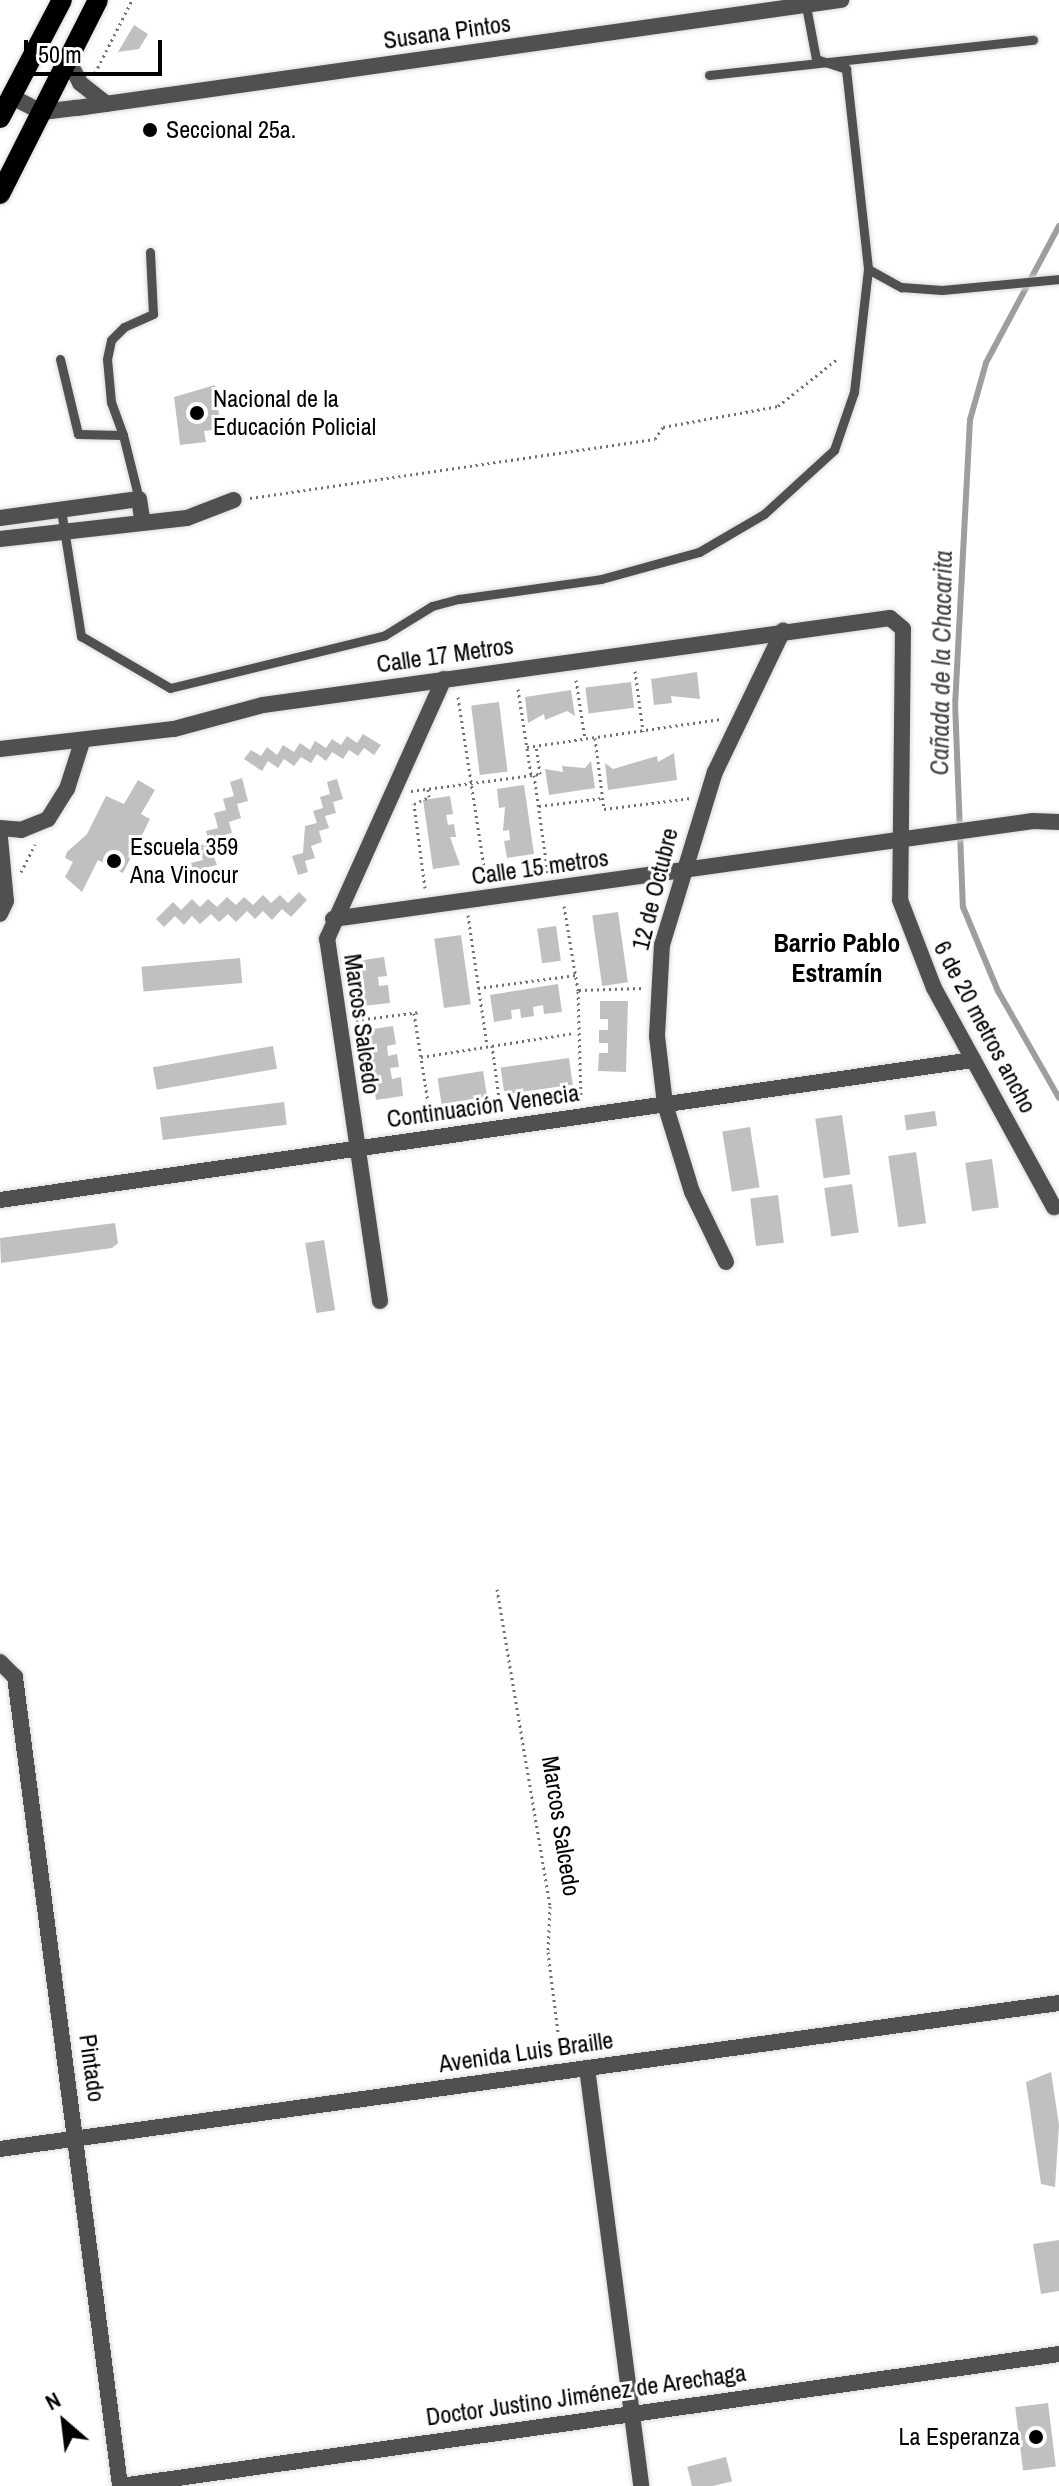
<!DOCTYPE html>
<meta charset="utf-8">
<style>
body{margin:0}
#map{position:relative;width:1059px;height:2486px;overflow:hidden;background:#fff;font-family:"Archivo Narrow",sans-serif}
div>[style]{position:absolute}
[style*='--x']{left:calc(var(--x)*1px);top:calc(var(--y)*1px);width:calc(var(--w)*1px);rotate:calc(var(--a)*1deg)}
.stream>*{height:6px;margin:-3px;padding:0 3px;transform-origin:3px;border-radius:3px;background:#9e9e9e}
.building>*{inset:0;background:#c0c0c0;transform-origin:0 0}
.path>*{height:3px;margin-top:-1.5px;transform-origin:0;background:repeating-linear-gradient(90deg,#727272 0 2px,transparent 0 6px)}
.roads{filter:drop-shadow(0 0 2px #dbdbdb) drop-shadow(0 0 2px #dbdbdb)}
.lane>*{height:9px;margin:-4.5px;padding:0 4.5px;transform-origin:4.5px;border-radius:4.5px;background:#505050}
.street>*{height:16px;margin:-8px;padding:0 8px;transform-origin:8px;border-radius:8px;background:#505050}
.primary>*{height:20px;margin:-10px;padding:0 10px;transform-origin:10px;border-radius:10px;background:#000}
.dots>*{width:22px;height:22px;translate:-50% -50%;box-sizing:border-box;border:4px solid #fff;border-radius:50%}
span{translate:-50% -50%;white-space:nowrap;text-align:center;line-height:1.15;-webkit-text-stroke:6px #fff;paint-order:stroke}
.street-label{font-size:24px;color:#000}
.poi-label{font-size:24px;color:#000}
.left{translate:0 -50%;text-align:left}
.right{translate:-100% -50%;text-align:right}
.water-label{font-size:26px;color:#3f3f3f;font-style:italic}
.neighbourhood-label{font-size:26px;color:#000;font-weight:700}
.north{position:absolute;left:24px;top:2382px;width:80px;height:80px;-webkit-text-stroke:6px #fff;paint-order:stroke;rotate:332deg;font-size:22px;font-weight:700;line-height:32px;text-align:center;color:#000}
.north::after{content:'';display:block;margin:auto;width:28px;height:36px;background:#000;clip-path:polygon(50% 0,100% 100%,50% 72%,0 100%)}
.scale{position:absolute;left:24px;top:40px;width:138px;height:36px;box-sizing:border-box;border:4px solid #000;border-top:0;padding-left:10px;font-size:24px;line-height:28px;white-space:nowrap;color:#000;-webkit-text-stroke:6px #fff;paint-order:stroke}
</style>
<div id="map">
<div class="stream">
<i style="--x:1059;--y:226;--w:155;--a:118.1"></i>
<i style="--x:986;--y:363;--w:59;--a:105.7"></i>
<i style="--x:970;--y:420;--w:282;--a:93"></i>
<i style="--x:955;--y:702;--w:205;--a:87.8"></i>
<i style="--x:963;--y:907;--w:91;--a:67.4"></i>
<i style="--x:998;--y:991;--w:123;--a:60.3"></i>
</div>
<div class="building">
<i style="clip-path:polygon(134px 25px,148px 34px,139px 49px,118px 52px)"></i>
<i style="clip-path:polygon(215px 385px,221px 429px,204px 431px,206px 442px,180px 445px,174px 397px)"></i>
<i style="clip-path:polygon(697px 672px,700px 699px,671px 696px,672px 703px,654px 705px,651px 679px)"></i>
<i style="left:631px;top:682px;width:26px;height:46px;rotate:83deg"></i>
<i style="clip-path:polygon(571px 690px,575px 716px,567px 711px,545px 720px,544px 714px,528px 723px,525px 697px)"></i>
<i style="left:499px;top:702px;width:70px;height:28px;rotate:83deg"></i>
<i style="clip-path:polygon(363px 734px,381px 745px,374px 755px,364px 748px,358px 756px,349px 750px,343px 759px,332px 752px,326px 761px,317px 754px,311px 763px,301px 757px,294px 766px,284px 759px,278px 768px,268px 761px,262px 771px,244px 759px,251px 750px,261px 756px,267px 747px,277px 755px,283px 745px,294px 752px,300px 743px,310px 750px,315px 741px,326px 748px,332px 739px,341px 745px,347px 736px,357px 743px)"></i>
<i style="clip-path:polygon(674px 753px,677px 780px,608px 790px,605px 763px,613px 769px,657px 756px,658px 762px)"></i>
<i style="clip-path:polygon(591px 761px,595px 788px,549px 795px,545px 769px,563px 772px,562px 766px,585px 768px)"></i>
<i style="clip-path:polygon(242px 778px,248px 801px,237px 804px,241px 818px,229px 822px,232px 833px,221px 836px,225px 850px,213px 854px,217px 865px,205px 868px,209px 883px,198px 886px,191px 863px,203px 860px,199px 846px,209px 842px,206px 831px,218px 828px,214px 813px,226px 810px,223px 799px,234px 796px,230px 782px)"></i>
<i style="clip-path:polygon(337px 779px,343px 799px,333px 802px,336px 813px,325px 816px,329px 828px,319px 831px,322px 842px,311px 846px,315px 858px,305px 861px,308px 872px,298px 875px,292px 856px,303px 853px,305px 826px,317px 823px,313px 811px,323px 808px,320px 797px,330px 794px,327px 782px)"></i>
<i style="clip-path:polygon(138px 780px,155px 790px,141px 814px,150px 819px,123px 873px,98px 860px,82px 892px,65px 877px,73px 862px,65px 858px,67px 852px,87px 834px,106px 796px,124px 804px)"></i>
<i style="clip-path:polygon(524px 785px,534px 854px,507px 858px,504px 841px,510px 840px,509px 830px,503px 831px,505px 807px,499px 808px,497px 789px)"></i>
<i style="clip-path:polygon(450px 796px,453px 814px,446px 815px,448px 825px,454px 824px,456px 837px,450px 837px,460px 865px,433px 869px,423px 800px)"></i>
<i style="clip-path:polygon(299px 892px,307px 900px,291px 917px,282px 909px,272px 920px,263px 911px,255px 919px,247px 911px,236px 922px,228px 914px,219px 922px,211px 914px,200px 924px,192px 916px,184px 925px,175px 916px,164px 927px,156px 919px,173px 902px,181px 910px,192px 899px,200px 907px,208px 899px,217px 907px,227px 897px,236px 905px,244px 897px,253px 905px,263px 895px,271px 903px,280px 895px,288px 903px)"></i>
<i style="left:618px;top:912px;width:71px;height:26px;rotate:82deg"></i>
<i style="left:556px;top:926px;width:35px;height:19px;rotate:82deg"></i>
<i style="left:461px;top:935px;width:70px;height:27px;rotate:82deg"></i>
<i style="clip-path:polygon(384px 957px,387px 976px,378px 977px,379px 986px,388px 985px,390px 1003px,363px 1006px,357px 961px)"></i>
<i style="left:240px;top:958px;width:25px;height:99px;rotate:85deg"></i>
<i style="clip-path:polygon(558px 984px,562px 1012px,544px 1014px,543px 1005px,533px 1007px,534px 1016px,521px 1018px,520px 1009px,511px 1010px,512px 1019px,494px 1022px,490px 995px)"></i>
<i style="clip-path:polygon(600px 1001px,628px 1001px,626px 1072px,598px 1071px,599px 1053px,608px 1053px,608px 1043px,599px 1043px,599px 1030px,608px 1030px,608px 1019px,600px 1019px)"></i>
<i style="clip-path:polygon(393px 1026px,396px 1044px,387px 1046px,388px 1056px,397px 1054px,399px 1067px,390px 1068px,392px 1079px,401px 1077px,403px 1096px,376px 1100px,366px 1030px)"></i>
<i style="left:273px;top:1046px;width:23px;height:122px;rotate:80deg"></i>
<i style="left:569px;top:1058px;width:27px;height:69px;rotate:82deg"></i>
<i style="left:483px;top:1071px;width:26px;height:46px;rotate:81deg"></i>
<i style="left:284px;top:1102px;width:23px;height:125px;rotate:83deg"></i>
<i style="left:935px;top:1111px;width:15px;height:31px;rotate:82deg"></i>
<i style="left:842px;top:1115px;width:60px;height:27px;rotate:82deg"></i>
<i style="left:750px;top:1127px;width:61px;height:28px;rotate:81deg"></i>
<i style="left:916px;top:1152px;width:72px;height:28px;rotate:82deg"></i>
<i style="left:992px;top:1159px;width:49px;height:27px;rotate:82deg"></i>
<i style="left:852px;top:1184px;width:49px;height:28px;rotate:82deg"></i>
<i style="left:778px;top:1195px;width:48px;height:28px;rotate:83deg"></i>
<i style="clip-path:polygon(115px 1223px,118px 1243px,112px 1248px,1px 1263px,0 1238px)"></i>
<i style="left:324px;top:1240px;width:71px;height:19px;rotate:81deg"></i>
<i style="clip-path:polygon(1051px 2072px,1059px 2125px,1055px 2187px,1041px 2184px,1026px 2082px)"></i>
<i style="clip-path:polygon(1059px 2240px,1059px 2291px,1041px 2294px,1033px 2244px)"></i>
<i style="left:1048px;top:2403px;width:64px;height:33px;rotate:83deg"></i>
<i style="left:726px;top:2457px;width:25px;height:40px;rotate:76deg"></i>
</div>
<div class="path">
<i style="--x:95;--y:73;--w:82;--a:-63.1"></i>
<i style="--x:250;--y:498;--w:409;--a:-8.3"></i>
<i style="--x:655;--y:439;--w:14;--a:-56"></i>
<i style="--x:663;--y:427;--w:117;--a:-10.3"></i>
<i style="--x:778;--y:406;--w:74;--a:-38.4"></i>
<i style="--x:635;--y:671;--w:61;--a:82.4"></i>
<i style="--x:576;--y:680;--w:60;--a:81.3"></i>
<i style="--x:518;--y:689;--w:87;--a:81.4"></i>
<i style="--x:458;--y:697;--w:184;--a:81.3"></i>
<i style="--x:595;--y:738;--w:72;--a:82.8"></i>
<i style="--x:604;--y:809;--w:88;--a:-7.2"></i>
<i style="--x:527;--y:747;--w:196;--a:-8.2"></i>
<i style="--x:534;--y:775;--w:100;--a:82"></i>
<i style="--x:411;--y:791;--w:130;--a:-7.5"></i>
<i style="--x:540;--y:774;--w:29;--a:-98"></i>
<i style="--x:539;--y:806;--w:64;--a:-7.1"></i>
<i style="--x:21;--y:872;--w:31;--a:-63"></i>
<i style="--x:425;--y:888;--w:85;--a:-97.5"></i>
<i style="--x:414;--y:804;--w:17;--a:-25"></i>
<i style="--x:429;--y:797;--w:8;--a:-97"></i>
<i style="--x:564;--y:906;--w:86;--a:80.6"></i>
<i style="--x:578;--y:991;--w:109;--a:88.4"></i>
<i style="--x:468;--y:915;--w:132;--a:81.7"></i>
<i style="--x:478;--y:988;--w:99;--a:-7.6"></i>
<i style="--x:579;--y:990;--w:64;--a:-1.8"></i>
<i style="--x:414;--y:1013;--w:109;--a:81.1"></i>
<i style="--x:356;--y:1020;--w:64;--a:-7.1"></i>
<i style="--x:492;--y:1045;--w:69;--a:82.5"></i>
<i style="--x:421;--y:1057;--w:156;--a:-8.9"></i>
<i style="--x:497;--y:1589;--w:321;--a:80.5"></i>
<i style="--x:550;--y:1906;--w:46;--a:92.5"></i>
<i style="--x:548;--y:1952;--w:105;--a:82.9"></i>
</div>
<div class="roads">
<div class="lane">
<i style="--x:806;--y:6;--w:54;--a:79.3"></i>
<i style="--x:816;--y:59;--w:32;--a:18"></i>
<i style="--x:846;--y:69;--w:201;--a:83.7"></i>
<i style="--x:868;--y:269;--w:38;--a:29"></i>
<i style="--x:901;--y:287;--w:41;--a:4.2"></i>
<i style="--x:942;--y:290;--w:118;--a:-5.4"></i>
<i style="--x:709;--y:75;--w:326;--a:-6.2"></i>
<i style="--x:60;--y:359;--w:77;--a:76.5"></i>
<i style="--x:78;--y:434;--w:45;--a:1.3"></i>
<i style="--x:123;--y:435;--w:66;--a:76"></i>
<i style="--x:123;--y:435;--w:35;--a:-110"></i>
<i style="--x:111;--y:402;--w:43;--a:-95.3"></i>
<i style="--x:107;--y:359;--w:19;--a:-78"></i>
<i style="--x:111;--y:340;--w:18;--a:-45"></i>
<i style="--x:124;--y:327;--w:32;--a:-24"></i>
<i style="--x:153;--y:314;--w:62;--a:-92.8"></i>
<i style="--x:61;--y:510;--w:128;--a:81"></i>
<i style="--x:81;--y:636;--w:103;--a:30.3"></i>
<i style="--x:170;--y:688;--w:221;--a:-13.8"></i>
<i style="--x:385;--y:635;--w:55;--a:-31.7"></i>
<i style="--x:432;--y:606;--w:28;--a:-15"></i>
<i style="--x:459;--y:599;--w:143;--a:-8"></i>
<i style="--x:601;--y:579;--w:102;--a:-15.4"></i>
<i style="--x:699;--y:552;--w:75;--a:-30.3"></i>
<i style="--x:764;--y:514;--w:95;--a:-42.4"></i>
<i style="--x:834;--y:450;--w:61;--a:-71"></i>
<i style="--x:854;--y:392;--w:124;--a:-83.5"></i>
</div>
<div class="street">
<i style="--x:68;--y:60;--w:26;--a:62"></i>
<i style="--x:80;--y:83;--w:34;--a:38"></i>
<i style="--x:12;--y:97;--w:34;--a:27"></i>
<i style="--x:42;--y:112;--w:35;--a:-7"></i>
<i style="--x:77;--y:108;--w:772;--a:-8.05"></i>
<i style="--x:0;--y:518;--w:140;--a:-7.8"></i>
<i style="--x:139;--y:499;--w:19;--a:81"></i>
<i style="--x:0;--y:539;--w:188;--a:-6.4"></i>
<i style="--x:187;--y:518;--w:50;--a:-21"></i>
<i style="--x:0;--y:749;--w:175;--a:-6.6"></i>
<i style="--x:174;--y:729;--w:92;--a:-15.1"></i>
<i style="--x:263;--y:705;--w:633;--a:-7.9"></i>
<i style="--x:890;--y:618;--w:17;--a:40"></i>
<i style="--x:903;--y:629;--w:271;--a:90.6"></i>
<i style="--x:900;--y:900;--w:94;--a:68.9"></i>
<i style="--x:934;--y:988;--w:250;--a:61.3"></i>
<i style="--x:0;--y:828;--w:21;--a:5"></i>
<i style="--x:21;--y:830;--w:29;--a:-22"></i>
<i style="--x:48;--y:819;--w:36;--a:-58"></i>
<i style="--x:67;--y:789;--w:49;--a:-72.3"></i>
<i style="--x:0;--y:838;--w:63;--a:84.6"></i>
<i style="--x:6;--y:901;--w:14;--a:115"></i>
<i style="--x:333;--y:919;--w:707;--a:-7.97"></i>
<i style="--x:1033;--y:821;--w:26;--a:2"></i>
<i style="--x:0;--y:1200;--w:983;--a:-8.19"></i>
<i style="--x:726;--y:1262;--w:78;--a:-115.9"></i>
<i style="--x:692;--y:1192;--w:92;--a:-107.1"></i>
<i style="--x:665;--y:1104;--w:68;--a:-96.7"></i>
<i style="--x:657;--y:1036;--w:91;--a:-86.9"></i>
<i style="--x:662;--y:945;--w:181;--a:-73"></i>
<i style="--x:715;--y:772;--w:157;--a:-64.3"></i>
<i style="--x:380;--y:1301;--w:366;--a:-98.3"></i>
<i style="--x:327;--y:939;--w:285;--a:-65.8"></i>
<i style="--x:0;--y:1662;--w:21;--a:45"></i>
<i style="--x:15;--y:1677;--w:816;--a:82.6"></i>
<i style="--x:587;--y:2068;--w:421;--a:82.6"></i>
<i style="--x:0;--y:2149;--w:1069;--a:-7.85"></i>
<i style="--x:121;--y:2486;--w:947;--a:-8.01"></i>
</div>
<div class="primary">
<i style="--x:0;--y:118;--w:133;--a:-62.3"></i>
<i style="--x:0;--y:194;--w:217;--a:-63.2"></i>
</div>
</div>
<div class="dots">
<i style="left:150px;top:130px;background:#000"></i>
<i style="left:197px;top:413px;background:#000"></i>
<i style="left:114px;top:861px;background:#000"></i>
<i style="left:1036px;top:2437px;background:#000"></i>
</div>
<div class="street-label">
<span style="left:447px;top:32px;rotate:-8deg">Susana Pintos</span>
<span style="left:445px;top:655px;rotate:-8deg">Calle 17 Metros</span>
<span style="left:540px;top:867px;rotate:-8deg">Calle 15 metros</span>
<span style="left:655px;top:889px;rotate:-76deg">12 de Octubre</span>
<span style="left:362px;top:1024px;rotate:82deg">Marcos Salcedo</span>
<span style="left:985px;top:1027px;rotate:62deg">6 de 20 metros ancho</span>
<span style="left:483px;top:1106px;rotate:-8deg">Continuación Venecia</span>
<span style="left:561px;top:1826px;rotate:81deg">Marcos Salcedo</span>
<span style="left:526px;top:2052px;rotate:-8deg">Avenida Luis Braille</span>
<span style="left:92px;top:2068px;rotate:82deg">Pintado</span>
<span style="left:586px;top:2395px;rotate:-8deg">Doctor Justino Jiménez de Arechaga</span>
</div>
<div class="poi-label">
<span class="left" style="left:166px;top:130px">Seccional 25a.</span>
<span class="left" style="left:213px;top:413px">Nacional de la<br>Educación Policial</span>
<span class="left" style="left:130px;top:861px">Escuela 359<br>Ana Vinocur</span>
<span class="right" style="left:1020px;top:2437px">La Esperanza</span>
</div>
<div class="water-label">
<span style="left:941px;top:663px;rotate:-89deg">Cañada de la Chacarita</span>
</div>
<div class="neighbourhood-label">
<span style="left:837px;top:958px">Barrio Pablo<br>Estramín</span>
</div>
<div class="north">N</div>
<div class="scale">50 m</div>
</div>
